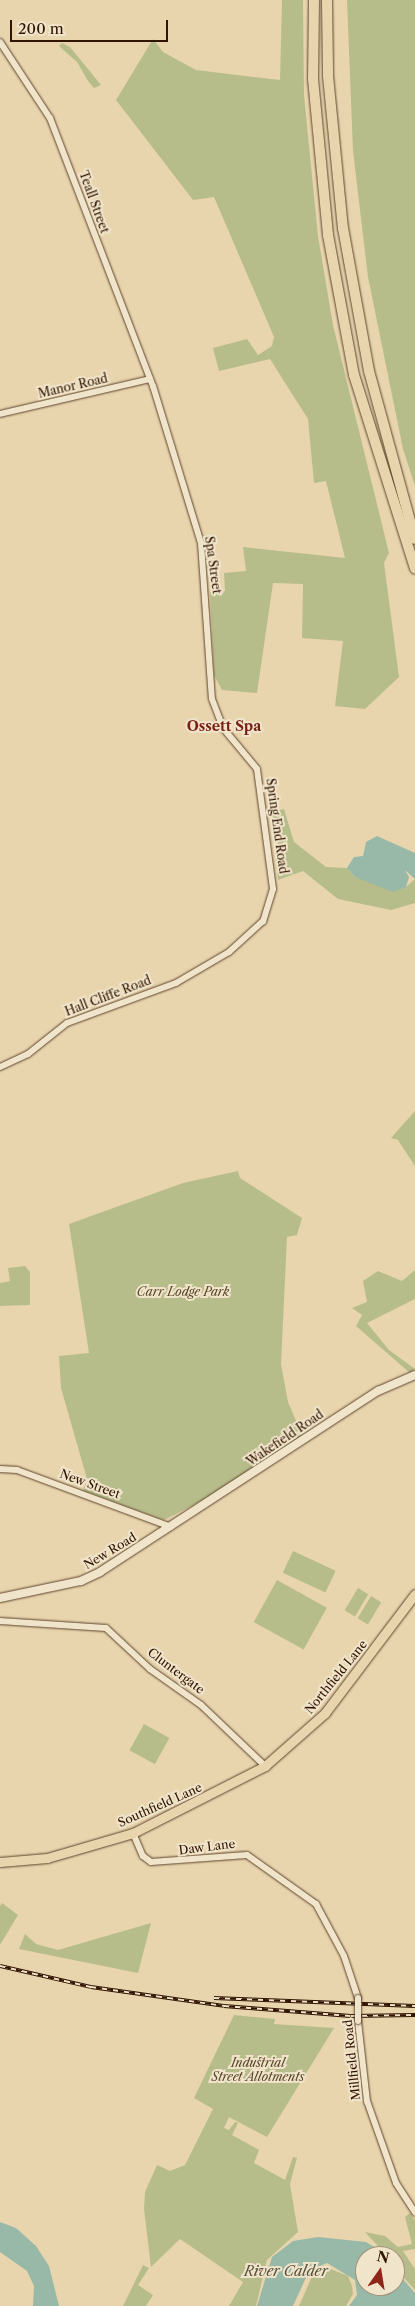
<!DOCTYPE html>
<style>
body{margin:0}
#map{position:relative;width:415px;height:2306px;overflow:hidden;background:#e8d5ae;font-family:"Libre Caslon Text",serif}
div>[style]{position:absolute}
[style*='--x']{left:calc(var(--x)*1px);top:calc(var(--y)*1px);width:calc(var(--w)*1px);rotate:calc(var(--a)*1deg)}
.green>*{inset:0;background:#b7bd8a;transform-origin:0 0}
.water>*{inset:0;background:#98b9a7}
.roads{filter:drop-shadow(0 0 1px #5e442c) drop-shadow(0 0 1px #5e442c)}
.tertiary>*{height:6px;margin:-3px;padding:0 3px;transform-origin:3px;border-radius:3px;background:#f0e4ca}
.secondary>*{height:8px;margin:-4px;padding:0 4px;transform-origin:4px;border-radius:4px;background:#f0e4ca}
.trunk>*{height:9px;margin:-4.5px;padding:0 4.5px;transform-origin:4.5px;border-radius:4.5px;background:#e8d5ae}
.motorway>*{height:10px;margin:-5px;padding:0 5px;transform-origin:5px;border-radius:5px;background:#e8d5ae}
.rail>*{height:4px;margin-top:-2px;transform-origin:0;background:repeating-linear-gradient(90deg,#f0e4ca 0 5.5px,#301300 0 11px);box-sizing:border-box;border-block:1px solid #301300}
.bridges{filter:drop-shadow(0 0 1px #5e442c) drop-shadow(0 0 1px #5e442c)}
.tertiary-bridge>*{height:6px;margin:-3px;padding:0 3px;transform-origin:3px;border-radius:3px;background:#f0e4ca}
span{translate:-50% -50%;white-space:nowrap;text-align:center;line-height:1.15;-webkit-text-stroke:4px #f0e4ca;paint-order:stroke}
.street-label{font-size:12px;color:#301300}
.park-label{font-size:12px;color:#584629;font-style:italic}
.neighbourhood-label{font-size:14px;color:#7a1f14;font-weight:700}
.water-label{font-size:14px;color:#544d3a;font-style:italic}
.north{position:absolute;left:355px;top:2246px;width:50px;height:50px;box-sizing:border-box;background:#f0e4ca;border:1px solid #a39079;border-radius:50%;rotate:13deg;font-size:14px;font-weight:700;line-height:20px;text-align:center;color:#301300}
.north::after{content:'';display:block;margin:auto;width:18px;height:22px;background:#8f2418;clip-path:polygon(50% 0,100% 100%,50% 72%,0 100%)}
.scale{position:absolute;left:10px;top:20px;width:158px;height:22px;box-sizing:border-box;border:2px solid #301300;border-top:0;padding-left:6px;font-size:15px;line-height:18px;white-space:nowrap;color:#301300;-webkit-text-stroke:4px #f0e4ca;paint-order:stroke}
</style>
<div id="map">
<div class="green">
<i style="clip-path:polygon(282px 0,303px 0,304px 95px,318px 236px,333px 325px,389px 553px,384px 563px,399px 677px,365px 709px,335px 706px,343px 641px,302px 638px,303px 584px,273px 583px,257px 693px,222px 690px,214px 675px,210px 592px,225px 591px,224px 573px,246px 571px,243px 547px,345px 558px,326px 481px,314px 483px,308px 419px,270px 359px,219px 371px,213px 348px,247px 339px,258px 355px,272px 346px,274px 337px,214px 197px,193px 200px,116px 100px,153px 39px,163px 52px,196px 70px,280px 80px)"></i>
<i style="clip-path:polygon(347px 0,415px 0,415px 486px,403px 449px,368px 277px,353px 151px)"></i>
<i style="clip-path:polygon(62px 43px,70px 47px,101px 85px,94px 88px,88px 81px,77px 62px,59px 46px)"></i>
<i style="clip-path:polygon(284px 809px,294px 842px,326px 867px,347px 868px,355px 877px,406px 887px,415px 879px,415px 903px,391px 910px,338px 899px,303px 871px,278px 880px,272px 812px)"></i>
<i style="clip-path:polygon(415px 1111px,415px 1166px,398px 1140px,391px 1138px)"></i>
<i style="clip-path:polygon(238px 1171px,240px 1178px,302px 1218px,297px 1235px,287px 1237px,281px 1364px,288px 1402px,304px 1439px,248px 1477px,164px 1520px,83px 1491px,87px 1479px,61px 1388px,59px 1356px,89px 1353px,69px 1224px,183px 1183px)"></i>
<i style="clip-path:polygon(25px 1266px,30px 1272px,30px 1305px,0 1306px,0 1283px,10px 1281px,8px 1268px)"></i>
<i style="clip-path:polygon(415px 1270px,415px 1299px,367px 1323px,389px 1350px,415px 1369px,410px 1373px,356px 1326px,362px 1315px,352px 1308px,367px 1302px,363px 1281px,378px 1271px,402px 1281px)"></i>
<i style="left:293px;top:1551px;width:47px;height:24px;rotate:25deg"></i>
<i style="left:277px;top:1580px;width:57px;height:48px;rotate:29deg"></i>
<i style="left:358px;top:1588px;width:12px;height:26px;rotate:31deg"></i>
<i style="left:371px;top:1596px;width:12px;height:26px;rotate:31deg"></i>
<i style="left:144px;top:1724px;width:29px;height:30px;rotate:29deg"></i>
<i style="clip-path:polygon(2px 1903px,18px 1915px,0 1945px,0 1906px)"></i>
<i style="clip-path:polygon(151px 1923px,138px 1973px,19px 1949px,25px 1934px,36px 1944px,58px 1950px)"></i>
<i style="clip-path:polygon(234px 2015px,275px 2019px,274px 2024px,334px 2028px,267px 2137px,229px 2117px,224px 2128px,229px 2130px,235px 2122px,238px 2123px,232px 2135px,259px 2150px,254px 2163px,285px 2180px,293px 2157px,297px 2158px,290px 2184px,298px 2232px,267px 2260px,256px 2306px,229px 2306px,243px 2282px,180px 2239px,151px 2267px,144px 2209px,145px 2192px,157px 2165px,170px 2171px,185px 2165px,213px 2109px,194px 2098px)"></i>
<i style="clip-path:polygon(410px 2213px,415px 2220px,415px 2249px,403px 2251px,415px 2269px,415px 2290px,395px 2268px,395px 2256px,387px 2256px,365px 2232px,385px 2236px,398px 2247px,412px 2244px,405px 2217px)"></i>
<i style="clip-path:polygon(143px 2265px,149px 2268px,138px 2285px,153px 2295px,146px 2306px,123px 2306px)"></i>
<i style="clip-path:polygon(326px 2267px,348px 2276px,352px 2286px,353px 2294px,346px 2306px,299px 2306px,313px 2274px)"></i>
</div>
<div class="water">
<i style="clip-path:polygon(377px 836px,415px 853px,415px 879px,405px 870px,409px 877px,406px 887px,393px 892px,355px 877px,347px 868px,354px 857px,363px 856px,366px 842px)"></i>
<i style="clip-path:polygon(0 2222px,16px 2228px,36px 2246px,49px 2266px,59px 2306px,33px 2306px,34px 2286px,27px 2271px,0 2252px)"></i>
<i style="clip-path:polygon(318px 2237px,366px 2242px,381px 2251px,386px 2256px,365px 2256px,365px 2286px,395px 2286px,395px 2270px,415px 2293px,415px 2306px,349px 2306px,357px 2295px,355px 2280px,327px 2263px,309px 2271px,293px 2306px,257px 2306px,272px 2257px,293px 2241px)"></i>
</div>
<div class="roads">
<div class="tertiary">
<i style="--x:0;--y:42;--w:91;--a:56.7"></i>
<i style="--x:50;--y:118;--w:287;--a:69"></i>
<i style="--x:153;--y:386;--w:164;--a:73"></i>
<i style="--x:201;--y:543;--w:156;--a:86"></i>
<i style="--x:212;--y:699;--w:31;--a:69"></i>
<i style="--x:223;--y:728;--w:53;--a:50.3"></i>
<i style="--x:257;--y:769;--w:121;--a:82.4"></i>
<i style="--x:273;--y:889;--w:34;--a:107"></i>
<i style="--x:263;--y:921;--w:46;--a:137.6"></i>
<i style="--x:229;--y:952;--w:61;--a:149.7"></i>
<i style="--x:176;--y:983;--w:116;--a:159.8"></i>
<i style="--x:67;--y:1023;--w:50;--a:141.5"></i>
<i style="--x:28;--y:1054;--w:31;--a:155"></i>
<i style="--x:0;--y:414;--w:154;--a:-13.1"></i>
<i style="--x:0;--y:1469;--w:17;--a:3"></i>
<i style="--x:17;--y:1470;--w:164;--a:20.3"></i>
<i style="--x:0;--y:1621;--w:106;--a:3.8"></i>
<i style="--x:106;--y:1628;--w:60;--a:43"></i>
<i style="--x:150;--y:1669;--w:62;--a:35.2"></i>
<i style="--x:201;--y:1705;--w:88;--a:43.6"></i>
<i style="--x:133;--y:1833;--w:25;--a:67"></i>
<i style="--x:143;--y:1856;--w:10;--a:37"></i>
<i style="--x:151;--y:1862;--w:96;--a:-4.2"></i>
<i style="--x:247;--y:1855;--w:85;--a:35.4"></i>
<i style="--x:316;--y:1904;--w:59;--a:61.7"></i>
<i style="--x:344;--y:1956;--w:44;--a:71.6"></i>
<i style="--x:358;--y:2021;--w:81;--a:83.6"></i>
<i style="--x:367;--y:2101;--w:87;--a:70.5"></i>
<i style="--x:396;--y:2183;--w:35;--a:57"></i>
</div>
<div class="secondary">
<i style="--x:0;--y:1598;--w:83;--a:-11.9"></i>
<i style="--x:81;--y:1581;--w:21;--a:-25"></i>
<i style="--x:100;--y:1572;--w:332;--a:-33.1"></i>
<i style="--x:378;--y:1391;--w:40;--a:-23.4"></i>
</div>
<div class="trunk">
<i style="--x:0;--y:1862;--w:47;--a:-4.9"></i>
<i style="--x:47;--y:1858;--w:90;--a:-16.2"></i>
<i style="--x:133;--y:1833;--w:148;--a:-26.9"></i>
<i style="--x:265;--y:1766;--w:80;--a:-41.5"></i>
<i style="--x:325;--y:1713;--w:149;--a:-52.9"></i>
</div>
<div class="motorway">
<i style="--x:314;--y:0;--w:79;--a:90.7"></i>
<i style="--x:313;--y:79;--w:157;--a:84.5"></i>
<i style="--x:328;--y:235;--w:142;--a:79.5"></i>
<i style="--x:354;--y:375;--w:203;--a:72.5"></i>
<i style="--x:327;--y:0;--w:76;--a:89.2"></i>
<i style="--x:328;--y:76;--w:153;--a:84.4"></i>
<i style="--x:343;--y:228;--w:145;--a:79.7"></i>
<i style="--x:369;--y:371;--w:174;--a:74.7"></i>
</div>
</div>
<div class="rail">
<i style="--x:0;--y:1966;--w:93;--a:13"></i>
<i style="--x:91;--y:1987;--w:134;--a:8.1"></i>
<i style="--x:224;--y:2006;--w:127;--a:4.5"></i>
<i style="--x:351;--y:2016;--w:64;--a:-0.9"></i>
<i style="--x:214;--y:1998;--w:201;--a:2.3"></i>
</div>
<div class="bridges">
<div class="tertiary-bridge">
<i style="--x:358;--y:1998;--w:23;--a:90"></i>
</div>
</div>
<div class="street-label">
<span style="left:94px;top:202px;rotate:70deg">Teall Street</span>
<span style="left:73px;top:386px;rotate:-13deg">Manor Road</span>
<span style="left:213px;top:565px;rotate:82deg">Spa Street</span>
<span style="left:277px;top:826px;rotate:82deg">Spring End Road</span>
<span style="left:108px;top:996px;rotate:-21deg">Hall Cliffe Road</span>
<span style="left:285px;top:1438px;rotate:-34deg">Wakefield Road</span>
<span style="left:90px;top:1484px;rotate:20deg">New Street</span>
<span style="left:110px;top:1551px;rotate:-31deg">New Road</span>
<span style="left:176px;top:1671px;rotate:37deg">Cluntergate</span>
<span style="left:336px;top:1677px;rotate:-51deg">Northfield Lane</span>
<span style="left:160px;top:1805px;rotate:-24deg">Southfield Lane</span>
<span style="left:207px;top:1847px;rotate:-7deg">Daw Lane</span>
<span style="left:352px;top:2060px;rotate:-96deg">Millfield Road</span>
</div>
<div class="park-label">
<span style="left:183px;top:1292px">Carr Lodge Park</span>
<span style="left:258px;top:2070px">Industrial<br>Street Allotments</span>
</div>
<div class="neighbourhood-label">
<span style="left:224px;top:726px">Ossett Spa</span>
</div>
<div class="water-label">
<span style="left:286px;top:2271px">River Calder</span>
</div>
<div class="north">N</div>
<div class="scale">200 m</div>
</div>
